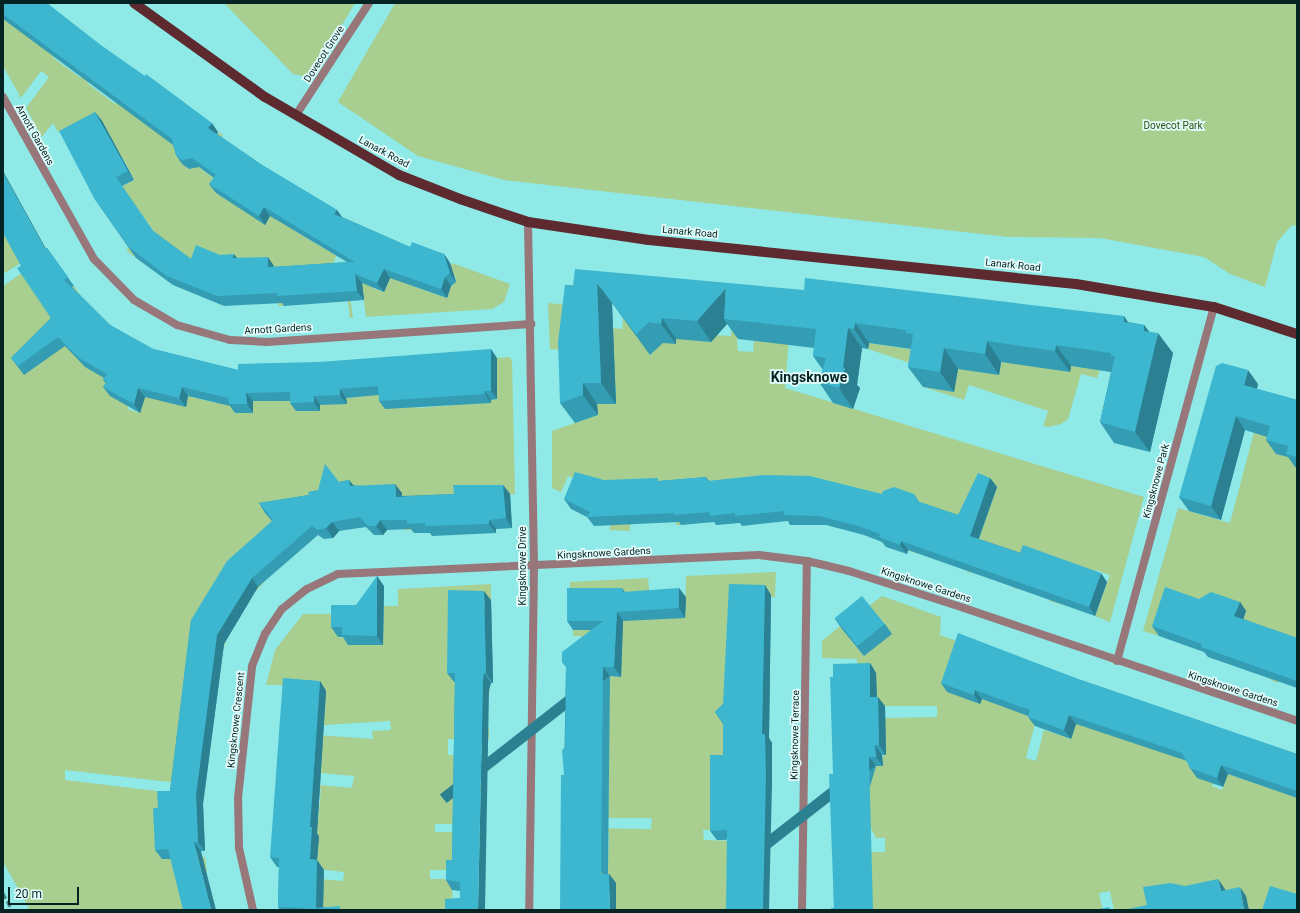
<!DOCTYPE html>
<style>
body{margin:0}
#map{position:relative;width:1300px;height:913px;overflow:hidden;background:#8ee9e7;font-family:Roboto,sans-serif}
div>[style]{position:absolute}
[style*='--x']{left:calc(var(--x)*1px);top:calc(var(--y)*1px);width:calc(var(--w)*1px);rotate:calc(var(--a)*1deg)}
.green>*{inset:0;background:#a8ce90}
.minor>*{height:8px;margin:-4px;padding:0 4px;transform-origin:4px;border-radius:4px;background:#977779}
.primary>*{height:10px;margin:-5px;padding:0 5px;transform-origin:5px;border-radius:5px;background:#5d2a30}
.rail>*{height:3px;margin-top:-1.5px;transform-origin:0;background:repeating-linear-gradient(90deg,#4a8786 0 6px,transparent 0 9px)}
.wall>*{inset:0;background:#349db3}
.shaded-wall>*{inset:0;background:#2b8092;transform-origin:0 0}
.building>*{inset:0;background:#3db7d0;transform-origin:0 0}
span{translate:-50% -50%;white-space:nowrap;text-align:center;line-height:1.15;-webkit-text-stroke:3.5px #e4fdfc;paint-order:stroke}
.street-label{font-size:10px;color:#052322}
.park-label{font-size:10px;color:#2d4f0d}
.district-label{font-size:14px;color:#052322;font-weight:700}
.frame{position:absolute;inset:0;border:4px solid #052322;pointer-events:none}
.scale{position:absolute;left:8px;top:887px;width:71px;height:18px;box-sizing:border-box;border:2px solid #052322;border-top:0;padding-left:5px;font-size:12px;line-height:14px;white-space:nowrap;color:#052322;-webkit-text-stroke:3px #e4fdfc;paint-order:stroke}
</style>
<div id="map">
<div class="green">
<i style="clip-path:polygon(29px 3px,40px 3px,20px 31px,48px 51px,69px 22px,74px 29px,53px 58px,81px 78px,101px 50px,108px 54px,87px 83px,115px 104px,137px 76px,141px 79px,128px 96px,137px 103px,131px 112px,159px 133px,181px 105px,190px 112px,169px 142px,186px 154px,181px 161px,189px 169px,192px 168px,218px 132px,223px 135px,201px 169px,222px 184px,216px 193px,230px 202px,257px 166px,269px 173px,251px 203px,263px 210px,257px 220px,265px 224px,271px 215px,280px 221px,290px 205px,299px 210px,308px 196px,313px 201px,295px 231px,325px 249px,328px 243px,340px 248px,332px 266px,344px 271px,361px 232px,370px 236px,357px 268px,378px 277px,373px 288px,384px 292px,402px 250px,410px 253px,412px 249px,418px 251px,407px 284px,447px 298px,451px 286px,456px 282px,455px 276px,448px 274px,452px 263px,510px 284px,504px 302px,492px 309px,366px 317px,361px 280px,348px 282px,353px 318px,350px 318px,348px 301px,339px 302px,337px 272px,282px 276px,284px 306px,279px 306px,278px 303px,275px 303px,274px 266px,252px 267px,252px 263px,237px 264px,221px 305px,217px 303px,231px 266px,202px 254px,193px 277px,181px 272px,172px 284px,167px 281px,184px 258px,160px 240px,143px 263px,127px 251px,128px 247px,153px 230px,135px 205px,111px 221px,104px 213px,129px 199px,122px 186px,134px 180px,123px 158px,85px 177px,84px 175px,109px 162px,97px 137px,107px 131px,102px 122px,80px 133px,75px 123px,58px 132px,53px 123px,42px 137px,26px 108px,49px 77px,41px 71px,21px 98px,3px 66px,3px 18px,13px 25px)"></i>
<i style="clip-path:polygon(224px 3px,355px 3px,316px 69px,303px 76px,293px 74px)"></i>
<i style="clip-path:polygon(395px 3px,1297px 3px,1297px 226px,1292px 225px,1277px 242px,1265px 287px,1230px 274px,1204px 257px,1100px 238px,1008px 237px,504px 180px,418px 156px,338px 102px)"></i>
<i style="clip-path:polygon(3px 231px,29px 258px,3px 274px)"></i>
<i style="clip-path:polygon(51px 253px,53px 256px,44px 307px,74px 286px,80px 295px,52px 353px,64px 345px,108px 380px,135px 380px,127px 409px,140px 413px,151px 377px,186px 407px,188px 396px,216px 403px,218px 395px,253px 413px,253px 401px,296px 401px,320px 411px,319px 371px,346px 398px,417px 391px,418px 408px,456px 405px,455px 390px,491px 403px,491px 400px,497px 399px,497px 358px,510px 357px,512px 360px,515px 494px,413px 506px,414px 533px,411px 530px,403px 530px,402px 493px,299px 507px,314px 539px,309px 542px,275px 503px,265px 512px,279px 529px,266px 580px,256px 591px,230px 575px,226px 641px,204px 710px,215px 711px,213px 724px,178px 783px,65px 770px,65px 780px,174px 793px,160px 830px,162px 859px,205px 857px,207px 872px,180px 879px,187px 910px,30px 910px,3px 862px,3px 286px)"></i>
<i style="clip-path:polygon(626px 293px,657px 346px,677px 331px,696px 336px,700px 341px,711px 342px,715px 335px,731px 336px,734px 303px,738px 351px,753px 352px,754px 341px,790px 326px,785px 388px,1144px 497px,1110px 622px,1095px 616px,1110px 575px,1096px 570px,1091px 583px,1064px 605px,1049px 601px,1061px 566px,1029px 555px,1017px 589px,1013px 588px,1016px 580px,981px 546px,972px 573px,967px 572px,986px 517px,918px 554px,870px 537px,875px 521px,726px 489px,730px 524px,726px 524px,726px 505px,678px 489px,681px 525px,676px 525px,675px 487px,630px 525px,630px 531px,609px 530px,623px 495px,568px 476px,561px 492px,552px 488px,552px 431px,598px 415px,597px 404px,616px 403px,616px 387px,607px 387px,573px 351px,550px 349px,548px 303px,579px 306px,599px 327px,622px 329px)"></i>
<i style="clip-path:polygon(869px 343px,920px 351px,925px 368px,868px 349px)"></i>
<i style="clip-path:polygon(960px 358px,999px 375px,1002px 359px,1069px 372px,1071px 366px,1100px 370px,1097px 378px,1081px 374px,1068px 419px,1061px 424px,1049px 427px,1043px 426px,1048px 411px,969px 385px,964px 400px,923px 387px,954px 392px)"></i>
<i style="clip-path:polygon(1258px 417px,1297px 460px,1297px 646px,1278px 683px,1271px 680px,1284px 641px,1234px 648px,1246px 611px,1193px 648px,1203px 614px,1172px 597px,1159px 636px,1143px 631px,1178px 508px,1230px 523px)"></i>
<i style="clip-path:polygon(776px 572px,775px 597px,771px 597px,733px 683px,770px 683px,770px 687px,730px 686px,723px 830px,703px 830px,704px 840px,733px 841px,733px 910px,607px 910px,592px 866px,608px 866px,609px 832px,571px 831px,571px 828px,651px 829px,652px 818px,608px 818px,609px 785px,589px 676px,621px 676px,581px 640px,581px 636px,573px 636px,573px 630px,623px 630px,623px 611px,570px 597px,570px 582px,648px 578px,652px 618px,685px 618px,686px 576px)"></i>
<i style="clip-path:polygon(491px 584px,491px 600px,455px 600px,471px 690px,490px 690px,489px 694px,462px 694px,462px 727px,489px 728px,489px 739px,448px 739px,448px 755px,461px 755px,467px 785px,488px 785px,456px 824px,435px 824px,435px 832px,487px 832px,459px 870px,430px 870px,430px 879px,453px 879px,452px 910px,323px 910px,286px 876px,343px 881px,344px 872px,317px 869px,299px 821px,318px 822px,321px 789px,286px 786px,287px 782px,352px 788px,354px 776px,321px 773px,287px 733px,373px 739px,372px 731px,391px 730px,390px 721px,324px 725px,290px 685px,266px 685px,275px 650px,303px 614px,338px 614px,338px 637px,383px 645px,384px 606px,398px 606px,398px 589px)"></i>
<i style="clip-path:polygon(882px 596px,941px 617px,940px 635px,1048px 675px,1026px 758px,1036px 761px,1044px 730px,1071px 739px,1077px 720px,1217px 770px,1212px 786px,1222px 790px,1228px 774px,1258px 784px,1270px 751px,1297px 798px,1297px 902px,1273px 910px,1249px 910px,1227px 900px,1225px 889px,1169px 910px,1157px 885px,1148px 887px,1152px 910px,1114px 910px,1110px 891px,1099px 893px,1103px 910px,848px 910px,858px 852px,885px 852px,885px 838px,876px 838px,840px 767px,883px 766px,883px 755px,886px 755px,886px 740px,838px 719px,937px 717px,937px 706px,877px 706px,857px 670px,857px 659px,822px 658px,822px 641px,840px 626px,864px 656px,869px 606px)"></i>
</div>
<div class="minor">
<i style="--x:3;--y:97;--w:186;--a:60.7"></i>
<i style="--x:94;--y:259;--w:57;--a:45.7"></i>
<i style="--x:134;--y:300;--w:50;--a:30.2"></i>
<i style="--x:177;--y:325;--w:55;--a:15.8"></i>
<i style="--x:230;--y:340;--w:37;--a:3"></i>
<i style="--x:267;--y:342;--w:265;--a:-3.9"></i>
<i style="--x:296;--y:115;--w:134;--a:-56.9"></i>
<i style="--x:528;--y:222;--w:344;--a:89"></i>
<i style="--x:534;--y:566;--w:344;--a:90.8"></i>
<i style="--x:1117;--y:661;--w:367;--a:-74.7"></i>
<i style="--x:253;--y:910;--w:64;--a:-102.7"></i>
<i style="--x:239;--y:848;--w:50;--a:-91.1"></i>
<i style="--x:238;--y:798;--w:133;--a:-83.9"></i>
<i style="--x:252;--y:666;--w:35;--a:-68"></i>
<i style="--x:265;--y:634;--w:30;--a:-56"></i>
<i style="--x:282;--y:609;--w:32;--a:-39"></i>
<i style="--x:307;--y:589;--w:34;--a:-26"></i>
<i style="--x:338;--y:574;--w:421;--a:-2.6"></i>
<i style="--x:759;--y:555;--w:48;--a:7.1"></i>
<i style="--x:807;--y:561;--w:43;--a:13.4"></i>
<i style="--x:849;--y:571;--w:121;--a:17.8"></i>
<i style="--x:964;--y:608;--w:352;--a:18.7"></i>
<i style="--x:802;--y:910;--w:349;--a:-89.2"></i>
</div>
<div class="primary">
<i style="--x:134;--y:3;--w:161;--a:35.7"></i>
<i style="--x:265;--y:97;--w:155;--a:30.2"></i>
<i style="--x:399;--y:175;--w:66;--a:21.5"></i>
<i style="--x:460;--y:199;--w:72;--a:18.7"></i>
<i style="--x:528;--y:222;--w:122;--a:8.5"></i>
<i style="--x:649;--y:240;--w:429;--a:5.9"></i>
<i style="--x:1076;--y:284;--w:140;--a:9.5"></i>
<i style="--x:1214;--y:307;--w:87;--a:18"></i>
</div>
<div class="rail">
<i style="--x:3;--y:893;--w:19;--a:62"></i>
</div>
<div class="wall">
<i style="clip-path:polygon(3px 3px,102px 46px,218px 132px,217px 134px,262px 165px,337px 210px,342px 217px,410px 247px,444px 254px,450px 263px,456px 282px,451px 286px,447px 298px,390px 278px,384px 292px,362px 283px,364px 300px,284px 306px,282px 303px,224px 306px,173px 285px,136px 258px,94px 198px,95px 112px,102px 121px,134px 180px,122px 186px,153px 231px,191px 259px,220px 255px,274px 266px,274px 267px,347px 262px,270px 216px,265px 225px,216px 193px,209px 184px,214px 178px,199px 167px,189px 169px,182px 164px,176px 155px,173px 145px,3px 19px)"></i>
<i style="clip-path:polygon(47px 248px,74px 286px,72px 287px,110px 325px,153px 349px,238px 370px,497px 358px,497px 399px,491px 400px,491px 403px,385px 409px,379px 401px,379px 395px,346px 398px,347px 404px,320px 405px,320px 411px,296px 411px,290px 403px,290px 401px,253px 401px,253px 413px,235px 413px,230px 406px,188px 396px,186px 407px,145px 397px,140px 413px,110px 396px,103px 387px,106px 383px,103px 380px,104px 378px,85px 367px,65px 346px,24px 375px,11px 358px,51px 318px,21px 266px)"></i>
<i style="clip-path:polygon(565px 285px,1128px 322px,1144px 325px,1149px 331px,1173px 353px,1150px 452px,1114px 443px,1100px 422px,1111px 372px,1071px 366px,1070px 372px,1001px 362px,999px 375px,958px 369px,954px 392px,923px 387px,908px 367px,911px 349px,869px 343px,868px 349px,862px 348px,857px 385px,860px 388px,853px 409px,833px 403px,819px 382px,823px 370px,813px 356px,814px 348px,738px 339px,727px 324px,711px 342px,676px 339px,676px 344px,663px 343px,650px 355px,612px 303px,616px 404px,597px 404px,598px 415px,575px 423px,560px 403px)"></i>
<i style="clip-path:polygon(1258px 384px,1257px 389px,1297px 400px,1297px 468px,1295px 467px,1288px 457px,1276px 454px,1266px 440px,1267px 437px,1245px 430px,1221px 520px,1189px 511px,1179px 497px)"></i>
<i style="clip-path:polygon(706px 477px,709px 481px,882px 494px,914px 494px,919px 502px,958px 515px,990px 478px,997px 487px,979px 539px,1107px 582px,1095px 616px,908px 550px,907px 554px,886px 547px,882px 542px,864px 535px,826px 525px,790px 525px,788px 521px,742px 526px,740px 523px,716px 525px,714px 522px,681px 525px,679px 522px,594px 526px,587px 517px,571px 509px,564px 499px,604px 480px,660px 481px)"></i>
<i style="clip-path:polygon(349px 480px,353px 485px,402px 493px,402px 496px,454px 494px,503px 485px,510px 494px,512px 528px,496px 529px,496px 533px,432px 536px,430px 533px,414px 533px,411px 529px,387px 530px,383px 535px,374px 535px,366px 527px,339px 531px,333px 538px,324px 539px,318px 535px,258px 587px,224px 644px,203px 804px,205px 851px,201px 851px,171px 859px,162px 859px,155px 850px,158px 808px,170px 791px,191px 620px,272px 521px,265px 513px,259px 503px,309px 495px,318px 490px,339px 482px)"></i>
<i style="clip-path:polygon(765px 585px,771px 595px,769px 738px,772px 743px,772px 784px,726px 840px,717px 840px,710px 831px,723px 755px,723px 724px,715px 712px,723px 704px)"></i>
<i style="clip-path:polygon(384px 586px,383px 645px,348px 645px,343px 637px,338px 637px,331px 627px,356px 605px)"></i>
<i style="clip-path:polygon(622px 588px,625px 592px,686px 597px,685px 618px,623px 621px,621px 677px,610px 676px,608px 874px,609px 874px,616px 883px,616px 910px,564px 775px,566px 667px,562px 662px,591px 630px,573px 630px,567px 621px)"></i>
<i style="clip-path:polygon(1199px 599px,1240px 602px,1246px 611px,1243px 619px,1297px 638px,1297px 688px,1208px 657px,1204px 652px,1159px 636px,1152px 626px)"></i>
<i style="clip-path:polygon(491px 600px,493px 683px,491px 683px,489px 690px,460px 898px,460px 891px,452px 890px,446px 880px,452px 860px,455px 682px,454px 682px,447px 673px)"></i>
<i style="clip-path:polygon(835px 619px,885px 624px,892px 634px,864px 656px,842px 629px)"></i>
<i style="clip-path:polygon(870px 663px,876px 673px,877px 697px,885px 706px,886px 755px,882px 755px,883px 766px,876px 766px,834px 908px,833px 774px,833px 677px)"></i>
<i style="clip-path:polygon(1081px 680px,1297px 754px,1297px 798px,1228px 774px,1223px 787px,1197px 778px,1190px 768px,1187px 761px,1076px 724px,1071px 739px,1035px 726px,1028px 717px,1028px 716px,982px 699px,980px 704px,947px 692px,941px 683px)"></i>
<i style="clip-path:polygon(320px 681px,326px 691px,317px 833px,319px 837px,317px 860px,324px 870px,323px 907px,343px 910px,280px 910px,278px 907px,279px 867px,277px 867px,270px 857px)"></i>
</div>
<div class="shaded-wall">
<i style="clip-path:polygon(95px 112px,102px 121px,134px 180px,128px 171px)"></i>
<i style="clip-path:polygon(212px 123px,218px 132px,214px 137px,208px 128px)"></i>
<i style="clip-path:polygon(3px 171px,51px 258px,45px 249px,3px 173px)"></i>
<i style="clip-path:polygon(264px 207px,270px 216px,265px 225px,259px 216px)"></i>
<i style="clip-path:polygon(337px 210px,343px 219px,334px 214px)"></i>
<i style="clip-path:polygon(234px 254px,241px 263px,232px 258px)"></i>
<i style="clip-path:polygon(444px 254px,450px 263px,456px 282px,450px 273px)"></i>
<i style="clip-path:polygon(268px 257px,274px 266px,274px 277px,268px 267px)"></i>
<i style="clip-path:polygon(384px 269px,390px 278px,384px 292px,377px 283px)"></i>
<i style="clip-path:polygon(355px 274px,362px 283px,364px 300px,357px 291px)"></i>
<i style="clip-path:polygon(445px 277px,451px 286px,447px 298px,441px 289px)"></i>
<i style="clip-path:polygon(597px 283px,612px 303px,616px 404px,601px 383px)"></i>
<i style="clip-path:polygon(726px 288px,724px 319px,727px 324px,711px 342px,697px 321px)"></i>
<i style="clip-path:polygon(1124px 316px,1138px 337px,1124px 322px)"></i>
<i style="clip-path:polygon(662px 318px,676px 339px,676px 344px,661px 324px)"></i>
<i style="clip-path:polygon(855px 323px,869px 343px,868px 349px,854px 329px)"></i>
<i style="clip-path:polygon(1144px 325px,1156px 342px,1158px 333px,1173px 353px,1150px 452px,1135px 432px)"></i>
<i style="clip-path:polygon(848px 328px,862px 348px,857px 385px,860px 388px,853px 409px,839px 388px,843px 367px)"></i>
<i style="clip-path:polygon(987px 341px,1001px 362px,999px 375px,985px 354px)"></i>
<i style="clip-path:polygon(1056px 345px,1071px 366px,1070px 372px,1055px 351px)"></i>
<i style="clip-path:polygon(944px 348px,958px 369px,954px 392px,940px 372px)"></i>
<i style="clip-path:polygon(491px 349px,497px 358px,497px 399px,491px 391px)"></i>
<i style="clip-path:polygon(1248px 370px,1258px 384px,1254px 399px,1244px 385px)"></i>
<i style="clip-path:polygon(583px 383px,597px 404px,598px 415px,583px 395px)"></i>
<i style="clip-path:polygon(182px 387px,188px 396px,186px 407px,179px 398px)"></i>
<i style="clip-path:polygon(138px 388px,145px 397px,140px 413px,134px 404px)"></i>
<i style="clip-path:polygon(340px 389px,346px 398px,347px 404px,340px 395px)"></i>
<i style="clip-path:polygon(484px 391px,491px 400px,491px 403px,485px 394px)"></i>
<i style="clip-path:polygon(246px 393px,253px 401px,253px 413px,247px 404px)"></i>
<i style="clip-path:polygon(314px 396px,320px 405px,320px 411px,314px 402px)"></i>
<i style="clip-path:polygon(1236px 416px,1245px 430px,1221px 520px,1211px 506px)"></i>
<i style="clip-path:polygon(990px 478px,997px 487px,976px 545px,970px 536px)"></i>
<i style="clip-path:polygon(349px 480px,356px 489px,350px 486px)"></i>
<i style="clip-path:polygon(395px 484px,402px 493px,402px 506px,396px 497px)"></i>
<i style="clip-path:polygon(503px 485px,510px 494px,512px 528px,506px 518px)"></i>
<i style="clip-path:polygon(380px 520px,387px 530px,383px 535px,376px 526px)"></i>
<i style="clip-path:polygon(489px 520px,496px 529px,496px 533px,489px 524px)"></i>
<i style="clip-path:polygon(332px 522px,339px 531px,333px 538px,326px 528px)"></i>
<i style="clip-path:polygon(901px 541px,908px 550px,907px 554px,900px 545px)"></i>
<i style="clip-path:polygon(1101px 573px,1107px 582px,1095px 616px,1089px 607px)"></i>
<i style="clip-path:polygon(377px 576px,384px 586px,383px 645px,377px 636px)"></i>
<i style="clip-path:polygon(252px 578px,258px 587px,224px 644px,203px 804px,205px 851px,198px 842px,196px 795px,217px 635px)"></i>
<i style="clip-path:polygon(765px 585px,771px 595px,769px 738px,772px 743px,772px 784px,769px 910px,763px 910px,762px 734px)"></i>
<i style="clip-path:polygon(679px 588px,686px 597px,685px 618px,679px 608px)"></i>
<i style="clip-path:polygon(484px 591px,491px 600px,493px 683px,486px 673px)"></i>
<i style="clip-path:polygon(1240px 602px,1246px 611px,1241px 626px,1234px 616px)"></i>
<i style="clip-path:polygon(617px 612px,623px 621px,621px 677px,614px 667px)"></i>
<i style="clip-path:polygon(870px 663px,876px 673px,877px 706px,870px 697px)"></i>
<i style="left:603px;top:667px;width:11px;height:207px;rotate:52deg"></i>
<i style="clip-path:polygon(484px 673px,491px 683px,489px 690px,485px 910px,478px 910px,483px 681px)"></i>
<i style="clip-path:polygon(320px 681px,326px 691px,317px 833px,319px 837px,317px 860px,324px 870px,323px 910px,316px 908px,310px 859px,310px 827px)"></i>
<i style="clip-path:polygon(975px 690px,982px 699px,980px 704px,974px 695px)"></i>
<i style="clip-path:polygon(878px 697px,885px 706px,886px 755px,879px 745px)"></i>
<i style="clip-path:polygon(1069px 715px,1076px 724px,1071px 739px,1064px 730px)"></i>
<i style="clip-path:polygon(875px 745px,882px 755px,883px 766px,876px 757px)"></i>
<i style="left:869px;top:757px;width:11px;height:153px;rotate:52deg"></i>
<i style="clip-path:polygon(1221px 765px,1228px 774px,1223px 787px,1217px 778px)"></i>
<i style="clip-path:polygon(194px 842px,201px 851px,216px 910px,211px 910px)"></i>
<i style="clip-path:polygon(609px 874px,616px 883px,616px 910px,610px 910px)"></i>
<i style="clip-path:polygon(1218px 879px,1225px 889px,1227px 900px,1221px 891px)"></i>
<i style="clip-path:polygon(1240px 887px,1246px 896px,1249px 910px,1244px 910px)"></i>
</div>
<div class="building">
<i style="clip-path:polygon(3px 3px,47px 3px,102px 46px,145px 76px,146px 74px,212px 123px,208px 128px,262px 165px,337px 210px,334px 214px,410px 247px,412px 242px,444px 254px,450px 273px,445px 277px,441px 289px,384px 269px,377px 283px,355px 274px,357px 291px,277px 296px,277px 293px,217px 296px,167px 276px,130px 248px,94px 198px,59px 131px,95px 112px,128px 171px,116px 177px,153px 231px,191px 259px,196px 245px,220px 255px,234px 254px,232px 258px,268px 257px,268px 267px,355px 262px,264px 207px,259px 216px,209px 184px,216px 175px,192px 158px,182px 160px,176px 155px,172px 139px,3px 14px)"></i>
<i style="clip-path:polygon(3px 173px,45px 249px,47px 248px,68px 277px,64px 280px,110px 325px,153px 349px,238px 370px,238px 364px,319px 362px,491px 349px,491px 391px,484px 391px,485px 394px,379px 401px,378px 386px,340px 389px,340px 395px,314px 396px,314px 402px,290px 403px,290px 392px,246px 393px,247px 404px,229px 404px,228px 398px,182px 387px,179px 398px,138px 388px,134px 404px,103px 387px,107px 381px,103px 380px,107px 374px,79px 358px,58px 337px,18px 366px,11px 358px,51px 318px,17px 268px,21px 266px,3px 233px)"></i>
<i style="clip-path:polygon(575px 269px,804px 290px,805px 278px,1124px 316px,1124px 322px,1144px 325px,1144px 331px,1158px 333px,1135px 432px,1100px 422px,1115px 356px,1111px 356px,1111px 353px,1056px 345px,1055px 351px,987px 341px,985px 354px,944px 348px,940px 372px,908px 367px,913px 334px,906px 333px,906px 330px,855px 323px,854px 329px,848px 328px,843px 367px,845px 368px,839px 388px,819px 382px,826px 358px,813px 356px,816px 329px,724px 319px,726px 288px,697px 321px,662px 318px,661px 324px,649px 322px,636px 334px,597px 283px,601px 383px,583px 383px,583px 395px,560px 403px,558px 342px,565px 285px,573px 286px)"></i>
<i style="clip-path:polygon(1222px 363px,1248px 370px,1244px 385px,1297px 400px,1297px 457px,1286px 454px,1288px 446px,1266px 440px,1270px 426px,1236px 416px,1211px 506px,1179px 497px,1216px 366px)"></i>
<i style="clip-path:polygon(325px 464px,339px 482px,349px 480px,350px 486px,395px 484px,396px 497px,454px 494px,453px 485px,503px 485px,506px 518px,489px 520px,489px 524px,425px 526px,425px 523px,407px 524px,407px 520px,380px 520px,376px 526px,368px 526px,360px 517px,332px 522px,326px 528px,318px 530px,312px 526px,252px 578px,217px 635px,196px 795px,198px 842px,194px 842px,211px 910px,183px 910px,168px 849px,155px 850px,153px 808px,158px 808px,157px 791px,170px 791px,191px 620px,227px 561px,273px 520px,259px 503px,309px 495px,308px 492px,318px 490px)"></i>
<i style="clip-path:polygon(575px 472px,604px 480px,658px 478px,658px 481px,706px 477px,707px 481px,765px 475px,810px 476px,882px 494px,883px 491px,894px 487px,914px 494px,917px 501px,958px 515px,978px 473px,990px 478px,970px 536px,1020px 553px,1023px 545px,1101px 573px,1089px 607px,901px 541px,900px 545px,879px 537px,880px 534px,858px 526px,819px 516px,784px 515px,784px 511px,735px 516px,735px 513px,710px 516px,709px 512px,674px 515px,674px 513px,587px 517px,590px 512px,564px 499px)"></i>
<i style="clip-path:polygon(377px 576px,377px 636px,342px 635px,342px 627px,331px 627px,331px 605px,356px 605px)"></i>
<i style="clip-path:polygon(729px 584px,765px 585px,762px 734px,765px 734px,766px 775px,763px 910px,726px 910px,727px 830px,710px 831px,710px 755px,723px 755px,723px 722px,715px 712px,723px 704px)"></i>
<i style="clip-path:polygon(1165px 587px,1199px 599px,1211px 592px,1240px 602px,1234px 616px,1297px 638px,1297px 681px,1201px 647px,1202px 644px,1152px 626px)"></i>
<i style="clip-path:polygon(567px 588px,622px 588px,622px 592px,679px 588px,679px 608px,617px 612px,614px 667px,603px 667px,601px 874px,609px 874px,610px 910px,560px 910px,561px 775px,564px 775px,562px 750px,565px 747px,566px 667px,562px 662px,562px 652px,603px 621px,567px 621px)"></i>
<i style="clip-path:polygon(448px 590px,484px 591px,486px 673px,484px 673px,483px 681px,478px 910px,445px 910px,445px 899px,460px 898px,460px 882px,446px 880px,446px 860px,452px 860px,455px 673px,447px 673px)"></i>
<i style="left:862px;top:596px;width:36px;height:35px;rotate:51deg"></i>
<i style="clip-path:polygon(958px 633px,1081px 680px,1297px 754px,1297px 791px,1221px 765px,1217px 778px,1190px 768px,1182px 753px,1069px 715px,1064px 730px,1028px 717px,1030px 710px,975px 690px,974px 695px,941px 683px)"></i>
<i style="clip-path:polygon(870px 663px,870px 697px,878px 697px,879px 745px,875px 745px,876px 757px,869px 757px,873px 910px,831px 910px,831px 908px,834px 908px,829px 774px,833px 774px,830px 677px,833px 677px,833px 664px)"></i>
<i style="clip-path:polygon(283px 678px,320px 681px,310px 827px,312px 827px,310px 859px,317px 860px,316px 908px,340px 906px,340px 910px,300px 910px,300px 909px,309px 908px,278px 907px,279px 858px,270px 857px)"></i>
<i style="clip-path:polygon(1218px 879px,1221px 891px,1240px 887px,1244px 910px,1123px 910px,1147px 905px,1143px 887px,1170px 883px,1185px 886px)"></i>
<i style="clip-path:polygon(1270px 886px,1297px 894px,1297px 910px,1262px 910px)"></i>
<i style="clip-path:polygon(1109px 907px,1110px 910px,1093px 910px)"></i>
</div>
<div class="street-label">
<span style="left:324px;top:54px;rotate:-57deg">Dovecot Grove</span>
<span style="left:35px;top:135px;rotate:61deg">Arnott Gardens</span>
<span style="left:384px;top:152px;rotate:28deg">Lanark Road</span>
<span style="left:690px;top:232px;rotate:5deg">Lanark Road</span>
<span style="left:1013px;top:265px;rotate:6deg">Lanark Road</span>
<span style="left:278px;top:329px;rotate:-3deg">Arnott Gardens</span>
<span style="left:1156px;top:481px;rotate:-75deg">Kingsknowe Park</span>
<span style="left:604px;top:553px;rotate:-3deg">Kingsknowe Gardens</span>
<span style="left:523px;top:566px;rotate:-90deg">Kingsknowe Drive</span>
<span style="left:926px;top:585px;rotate:18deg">Kingsknowe Gardens</span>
<span style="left:1233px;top:689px;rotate:18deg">Kingsknowe Gardens</span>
<span style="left:236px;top:720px;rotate:-84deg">Kingsknowe Crescent</span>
<span style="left:795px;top:735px;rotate:-89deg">Kingsknowe Terrace</span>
</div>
<div class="park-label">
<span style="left:1173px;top:126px">Dovecot Park</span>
</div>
<div class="district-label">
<span style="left:809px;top:377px">Kingsknowe</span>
</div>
<div class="frame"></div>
<div class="scale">20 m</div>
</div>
